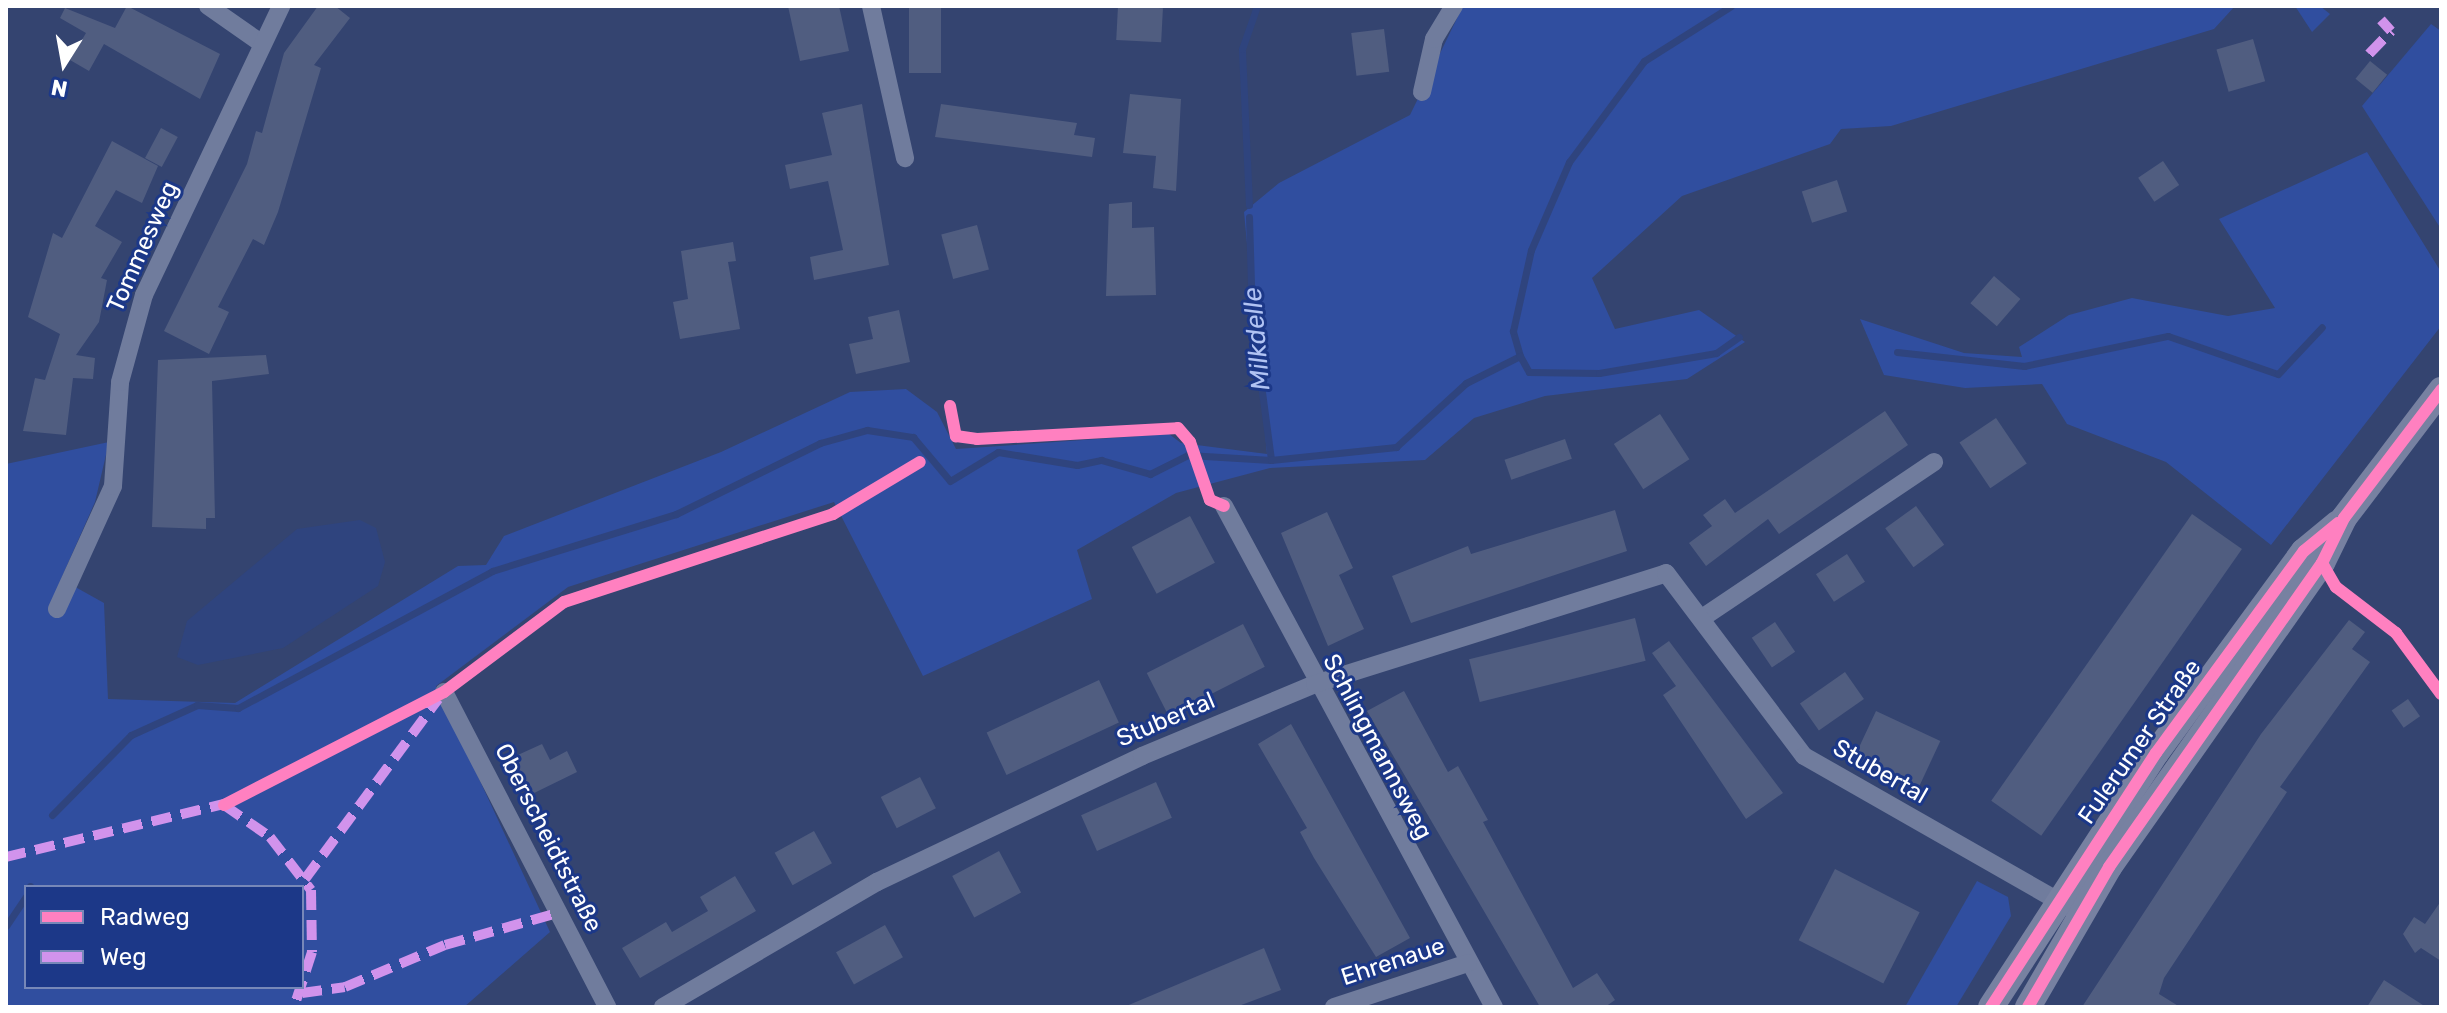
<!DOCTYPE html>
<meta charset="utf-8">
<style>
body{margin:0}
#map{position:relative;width:2447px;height:1013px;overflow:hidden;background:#344470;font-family:Rubik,sans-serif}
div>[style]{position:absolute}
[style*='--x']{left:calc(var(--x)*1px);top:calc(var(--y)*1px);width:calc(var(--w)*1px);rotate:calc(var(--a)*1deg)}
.green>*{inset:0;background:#304e9f}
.water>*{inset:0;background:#2f447e}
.stream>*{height:7px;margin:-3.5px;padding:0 3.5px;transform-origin:3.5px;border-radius:3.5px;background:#2f447e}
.building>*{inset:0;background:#505d80;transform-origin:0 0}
.street>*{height:18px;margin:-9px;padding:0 9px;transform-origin:9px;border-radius:9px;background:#707c9d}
.secondary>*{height:26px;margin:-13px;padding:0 13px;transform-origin:13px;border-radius:13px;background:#7781a1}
.quiet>*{height:10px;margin-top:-5px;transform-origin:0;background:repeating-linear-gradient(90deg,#d193ec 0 20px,transparent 0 30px)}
.cycleway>*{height:12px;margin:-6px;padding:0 6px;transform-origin:6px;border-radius:6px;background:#ff80c0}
span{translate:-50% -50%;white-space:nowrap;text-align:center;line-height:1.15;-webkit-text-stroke:6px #1c3888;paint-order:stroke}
.street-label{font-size:24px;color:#fff}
.water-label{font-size:26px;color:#b1c3f3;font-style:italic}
.frame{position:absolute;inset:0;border:8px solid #fff;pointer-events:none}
.legend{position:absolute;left:24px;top:885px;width:280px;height:104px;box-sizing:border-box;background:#1c3888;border:2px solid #7788b8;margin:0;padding:10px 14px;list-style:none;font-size:24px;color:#fff}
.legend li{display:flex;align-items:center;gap:16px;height:40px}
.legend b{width:40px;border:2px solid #7788b8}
.north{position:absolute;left:24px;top:24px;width:80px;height:80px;-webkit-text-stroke:6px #1c3888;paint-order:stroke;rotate:191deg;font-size:22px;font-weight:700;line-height:32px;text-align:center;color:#fff}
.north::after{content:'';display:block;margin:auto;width:28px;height:36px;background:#fff;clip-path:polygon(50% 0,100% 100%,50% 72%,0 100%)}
</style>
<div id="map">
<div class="green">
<i style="clip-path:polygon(evenodd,1463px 6px,2235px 6px,2214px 29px,1891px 126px,1841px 129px,1830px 144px,1682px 196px,1592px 278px,1615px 329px,1699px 310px,1745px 342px,1687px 379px,1545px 396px,1474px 418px,1425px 460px,1270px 468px,1176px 493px,1077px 550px,1092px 599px,923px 676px,834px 502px,568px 587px,436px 686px,550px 932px,464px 1007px,6px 1007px,6px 464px,109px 442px,95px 502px,61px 579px,104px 603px,108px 699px,235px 703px,458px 566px,486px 565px,504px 536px,721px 452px,850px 392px,906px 389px,937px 412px,956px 449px,1169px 434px,1181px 443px,1267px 454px,1244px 212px,1279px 183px,1410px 115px,1463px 6px,26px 887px,302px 887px,302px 987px,26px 987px,26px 887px)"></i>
<i style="clip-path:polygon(2295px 6px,2320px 6px,2330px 14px,2312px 32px)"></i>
<i style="clip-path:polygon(2431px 24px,2441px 31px,2441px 229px,2362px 106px)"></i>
<i style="clip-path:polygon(2367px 152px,2441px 272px,2441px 326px,2271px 545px,2166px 462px,2067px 424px,2042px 384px,1965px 388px,1884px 375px,1860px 319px,1964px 353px,2022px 357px,2019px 347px,2069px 315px,2132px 298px,2228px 316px,2275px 308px,2219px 219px)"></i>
<i style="clip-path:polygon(1977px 881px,2008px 897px,2011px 916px,1956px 1007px,1905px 1007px)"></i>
</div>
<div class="water">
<i style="clip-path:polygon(360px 520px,376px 528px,385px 562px,378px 586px,283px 648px,198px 665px,177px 657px,187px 621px,297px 529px)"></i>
</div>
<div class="stream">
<i style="--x:1249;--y:205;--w:156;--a:-92.6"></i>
<i style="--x:1242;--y:49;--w:46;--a:-70.8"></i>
<i style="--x:1249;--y:217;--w:100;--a:88.3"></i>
<i style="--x:1252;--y:317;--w:144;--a:82.4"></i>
<i style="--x:1897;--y:352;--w:128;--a:6.3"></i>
<i style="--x:2024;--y:366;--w:147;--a:-11.8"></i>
<i style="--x:2168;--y:336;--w:116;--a:19.1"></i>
<i style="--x:2278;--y:374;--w:64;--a:-46.9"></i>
<i style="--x:1520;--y:356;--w:26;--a:-106"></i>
<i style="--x:1513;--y:331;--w:83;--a:-77.5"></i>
<i style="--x:1531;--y:250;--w:96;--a:-66.6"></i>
<i style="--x:1569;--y:162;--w:126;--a:-53.4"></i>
<i style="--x:1644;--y:61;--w:103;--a:-32.3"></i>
<i style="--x:52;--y:815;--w:112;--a:-45.4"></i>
<i style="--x:131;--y:735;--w:72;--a:-24.4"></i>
<i style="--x:197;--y:705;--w:41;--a:4.2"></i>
<i style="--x:238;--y:708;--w:289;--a:-28.3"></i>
<i style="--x:492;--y:571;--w:193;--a:-17.2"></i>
<i style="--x:676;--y:514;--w:161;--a:-26.2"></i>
<i style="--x:820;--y:443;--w:49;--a:-15.5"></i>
<i style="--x:867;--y:430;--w:47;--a:8.7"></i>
<i style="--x:913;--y:437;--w:57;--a:49.9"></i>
<i style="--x:950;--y:481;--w:56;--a:-31.1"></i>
<i style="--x:998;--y:452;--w:80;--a:9.3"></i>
<i style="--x:1077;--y:465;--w:25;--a:-12"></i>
<i style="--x:1101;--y:460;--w:51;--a:15.9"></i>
<i style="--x:1150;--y:474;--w:42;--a:-26.6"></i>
<i style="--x:1188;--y:455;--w:83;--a:3.4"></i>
<i style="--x:1271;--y:460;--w:126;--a:-5.9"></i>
<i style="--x:1396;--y:447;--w:95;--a:-42.4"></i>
<i style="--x:1466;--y:383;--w:60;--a:-26.6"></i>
<i style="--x:1520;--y:356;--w:18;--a:61"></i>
<i style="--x:1529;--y:372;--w:70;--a:0.8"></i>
<i style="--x:1599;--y:373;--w:119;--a:-9.7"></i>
<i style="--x:1716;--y:353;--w:28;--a:-35"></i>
<i style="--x:30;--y:887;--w:1;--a:-90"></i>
<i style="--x:6;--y:926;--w:36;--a:-56"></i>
</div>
<div class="building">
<i style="clip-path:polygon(127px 6px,220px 54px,200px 99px,104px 44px,89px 71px,70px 60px,86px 33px,60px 18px,65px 8px,115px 28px)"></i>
<i style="clip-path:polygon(318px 6px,335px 6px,350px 18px,314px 65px,321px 68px,278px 212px,264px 245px,253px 239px,218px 307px,229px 312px,209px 354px,164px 331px,247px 164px,256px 131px,262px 133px,284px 53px)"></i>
<i style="clip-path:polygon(788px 6px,839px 6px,849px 51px,800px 61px)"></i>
<i style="left:909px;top:6px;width:32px;height:67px"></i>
<i style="left:1118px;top:6px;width:45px;height:34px;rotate:3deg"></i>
<i style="left:1384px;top:29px;width:43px;height:33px;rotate:83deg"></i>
<i style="left:2253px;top:39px;width:44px;height:38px;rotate:74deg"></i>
<i style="left:2370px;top:61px;width:22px;height:23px;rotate:39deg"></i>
<i style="clip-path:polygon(1130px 94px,1181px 99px,1176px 191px,1153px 188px,1156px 156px,1123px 153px)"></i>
<i style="clip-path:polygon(862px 104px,889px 265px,814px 280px,810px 257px,843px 250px,828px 181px,790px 189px,785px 165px,832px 155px,822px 113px)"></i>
<i style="clip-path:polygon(941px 104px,1077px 123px,1074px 135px,1095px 138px,1092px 157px,935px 137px)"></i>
<i style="left:161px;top:128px;width:19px;height:34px;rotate:28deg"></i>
<i style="clip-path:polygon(112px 141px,158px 166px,142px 203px,116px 190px,95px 226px,122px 242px,101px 278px,107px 280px,99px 322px,76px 355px,95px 358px,93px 379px,73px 378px,66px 435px,23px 431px,35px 378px,45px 380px,60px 334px,28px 317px,53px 233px,62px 238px)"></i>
<i style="left:2163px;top:161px;width:29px;height:30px;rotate:56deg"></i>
<i style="left:1837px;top:180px;width:33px;height:37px;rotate:72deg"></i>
<i style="clip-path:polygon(1132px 202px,1132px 228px,1154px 227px,1156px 295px,1106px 296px,1109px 204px)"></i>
<i style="left:977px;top:225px;width:46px;height:37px;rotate:75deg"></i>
<i style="clip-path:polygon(733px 242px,736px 261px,728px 262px,740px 329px,680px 339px,673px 302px,688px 299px,681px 251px)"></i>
<i style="left:1994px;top:276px;width:35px;height:36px;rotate:41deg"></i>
<i style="clip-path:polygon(899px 310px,910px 362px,856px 374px,849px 344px,873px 339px,868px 317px)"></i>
<i style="clip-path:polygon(266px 355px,269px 374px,212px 381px,215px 518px,206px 518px,206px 529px,152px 527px,158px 360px)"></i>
<i style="clip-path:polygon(1885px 411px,1908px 445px,1779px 534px,1768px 519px,1706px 566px,1689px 543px,1712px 526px,1703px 515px,1725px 499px,1735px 513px)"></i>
<i style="left:1660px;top:414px;width:54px;height:55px;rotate:57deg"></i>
<i style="left:1996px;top:418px;width:55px;height:44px;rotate:56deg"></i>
<i style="left:1565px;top:439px;width:21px;height:64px;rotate:71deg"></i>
<i style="left:1916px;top:506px;width:48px;height:38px;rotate:54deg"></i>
<i style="clip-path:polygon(1615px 510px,1627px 551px,1411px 623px,1392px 576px,1468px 546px,1471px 554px)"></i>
<i style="clip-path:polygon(1327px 512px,1353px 568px,1339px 575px,1364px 629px,1328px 646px,1281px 533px)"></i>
<i style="left:2192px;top:514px;width:61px;height:350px;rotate:35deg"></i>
<i style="left:1190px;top:516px;width:53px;height:66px;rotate:62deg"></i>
<i style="left:1847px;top:554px;width:33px;height:37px;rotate:57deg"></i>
<i style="left:1635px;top:618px;width:44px;height:171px;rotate:76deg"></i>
<i style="clip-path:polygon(2349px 620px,2365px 632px,2352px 649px,2370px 662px,2280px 787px,2287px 792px,2164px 978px,2159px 994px,2180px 1007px,2082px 1007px,2261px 734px)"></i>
<i style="left:1775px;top:622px;width:36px;height:28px;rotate:56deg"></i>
<i style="left:1243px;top:624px;width:48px;height:108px;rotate:63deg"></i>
<i style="clip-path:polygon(1669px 641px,1783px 793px,1746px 819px,1663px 695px,1676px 686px,1652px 653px)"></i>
<i style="left:1845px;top:672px;width:33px;height:55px;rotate:55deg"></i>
<i style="left:1099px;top:680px;width:47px;height:124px;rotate:65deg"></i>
<i style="clip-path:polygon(1404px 691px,1448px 772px,1458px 766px,1488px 820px,1483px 822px,1573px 988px,1597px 973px,1615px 1000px,1605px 1007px,1540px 1007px,1367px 711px)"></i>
<i style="left:2408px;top:699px;width:21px;height:20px;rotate:55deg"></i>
<i style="left:1876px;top:711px;width:71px;height:53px;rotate:25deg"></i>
<i style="clip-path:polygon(1291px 724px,1410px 938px,1376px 957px,1314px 858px,1300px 832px,1307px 828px,1258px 744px)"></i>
<i style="clip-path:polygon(542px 744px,550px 760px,567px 751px,577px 772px,528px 796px,509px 759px)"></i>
<i style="left:920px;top:777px;width:35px;height:44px;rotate:63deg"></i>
<i style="left:1156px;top:782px;width:39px;height:82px;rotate:66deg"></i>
<i style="left:814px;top:831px;width:37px;height:45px;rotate:61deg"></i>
<i style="left:999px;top:851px;width:47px;height:53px;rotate:62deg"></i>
<i style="left:1835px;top:869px;width:95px;height:80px;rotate:27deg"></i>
<i style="clip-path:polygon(735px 876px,756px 911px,640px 978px,622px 948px,666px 922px,672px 932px,708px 911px,700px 897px)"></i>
<i style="clip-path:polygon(2441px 901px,2441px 961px,2421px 948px,2415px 953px,2403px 934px,2414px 917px,2425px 924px)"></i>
<i style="left:885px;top:925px;width:37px;height:56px;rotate:61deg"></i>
<i style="clip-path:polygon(1264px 948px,1281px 990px,1236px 1007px,1124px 1007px)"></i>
<i style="clip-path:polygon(2384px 980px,2426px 1007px,2367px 1007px)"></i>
</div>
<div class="street">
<i style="--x:208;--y:6;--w:61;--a:35"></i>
<i style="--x:871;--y:6;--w:156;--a:77.4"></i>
<i style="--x:1422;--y:92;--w:54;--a:-77.2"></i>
<i style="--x:1434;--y:39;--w:39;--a:-59"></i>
<i style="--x:1224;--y:506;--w:569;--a:61.68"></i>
<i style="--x:57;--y:609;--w:135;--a:-65.5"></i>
<i style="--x:113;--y:486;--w:104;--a:-86.1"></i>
<i style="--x:120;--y:382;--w:90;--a:-74.6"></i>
<i style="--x:144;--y:295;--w:320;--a:-64.6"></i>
<i style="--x:1705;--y:616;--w:276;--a:-33.9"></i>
<i style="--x:444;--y:692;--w:355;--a:62.6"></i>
<i style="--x:663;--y:1007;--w:248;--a:-30.3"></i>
<i style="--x:877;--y:882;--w:293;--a:-25.4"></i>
<i style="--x:1142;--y:756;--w:187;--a:-22.6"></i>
<i style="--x:1315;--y:684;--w:368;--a:-17.5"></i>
<i style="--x:1666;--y:573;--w:229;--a:53"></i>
<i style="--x:1804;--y:756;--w:305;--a:29.7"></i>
<i style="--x:1334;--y:1007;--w:141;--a:-18.2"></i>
</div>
<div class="secondary">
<i style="--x:1991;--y:1007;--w:303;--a:-57"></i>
<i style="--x:2156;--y:753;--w:250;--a:-53.8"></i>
<i style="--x:2304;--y:551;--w:44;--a:-39.5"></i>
<i style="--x:2028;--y:1007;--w:162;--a:-59.9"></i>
<i style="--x:2109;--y:867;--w:371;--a:-55"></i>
<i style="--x:2322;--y:563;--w:50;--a:-63.9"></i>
<i style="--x:2344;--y:518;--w:161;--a:-52.8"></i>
</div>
<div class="quiet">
<i style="--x:2369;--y:54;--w:32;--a:-46"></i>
<i style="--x:2391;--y:31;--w:15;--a:-132"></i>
<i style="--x:224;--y:805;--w:56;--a:34.8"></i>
<i style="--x:270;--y:837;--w:67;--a:52.3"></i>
<i style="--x:311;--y:890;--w:62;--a:89.1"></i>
<i style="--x:312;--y:952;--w:58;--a:108.1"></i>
<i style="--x:6;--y:857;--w:232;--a:-13.7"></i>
<i style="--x:305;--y:879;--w:224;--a:-53.5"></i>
<i style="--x:302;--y:993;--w:43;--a:-7.9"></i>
<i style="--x:345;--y:987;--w:108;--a:-22.8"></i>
<i style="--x:445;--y:945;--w:116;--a:-15.9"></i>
</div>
<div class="cycleway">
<i style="--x:950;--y:406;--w:31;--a:79"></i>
<i style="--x:956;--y:436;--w:21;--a:8"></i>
<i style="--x:977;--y:439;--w:201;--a:-3.1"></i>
<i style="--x:1178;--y:428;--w:18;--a:49"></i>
<i style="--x:1190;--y:442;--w:61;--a:71"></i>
<i style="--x:1210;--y:500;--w:15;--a:23"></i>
<i style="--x:2322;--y:563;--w:28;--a:60"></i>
<i style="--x:2336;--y:587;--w:76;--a:37.5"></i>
<i style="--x:2396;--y:633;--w:76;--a:53.6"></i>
<i style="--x:224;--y:805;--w:247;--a:-27.2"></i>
<i style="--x:444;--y:692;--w:150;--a:-36.9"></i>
<i style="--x:564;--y:602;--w:283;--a:-18.1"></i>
<i style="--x:833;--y:514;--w:101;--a:-30.9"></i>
<i style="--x:1991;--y:1007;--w:303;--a:-57"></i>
<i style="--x:2156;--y:753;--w:250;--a:-53.8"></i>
<i style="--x:2304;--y:551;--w:44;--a:-39.5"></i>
<i style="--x:2028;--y:1007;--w:162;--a:-59.9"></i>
<i style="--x:2109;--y:867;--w:371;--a:-55"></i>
<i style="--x:2322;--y:563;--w:50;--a:-63.9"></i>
<i style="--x:2344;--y:518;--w:161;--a:-52.8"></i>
</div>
<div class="street-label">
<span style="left:143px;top:247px;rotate:-66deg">Tommesweg</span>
<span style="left:1166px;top:720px;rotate:-23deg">Stubertal</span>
<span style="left:2140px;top:742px;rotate:-55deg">Fulerumer Straße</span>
<span style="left:1377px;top:747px;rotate:62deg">Schlingmannsweg</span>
<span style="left:1880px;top:772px;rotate:30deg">Stubertal</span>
<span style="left:548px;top:838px;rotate:63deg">Oberscheidtstraße</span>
<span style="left:1393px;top:962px;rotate:-18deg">Ehrenaue</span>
</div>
<div class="water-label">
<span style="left:1257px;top:339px;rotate:-95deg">Milkdelle</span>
</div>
<div class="frame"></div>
<ul class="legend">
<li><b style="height:10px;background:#ff80c0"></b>Radweg</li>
<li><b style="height:10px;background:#d193ec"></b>Weg</li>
</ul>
<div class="north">N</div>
</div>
